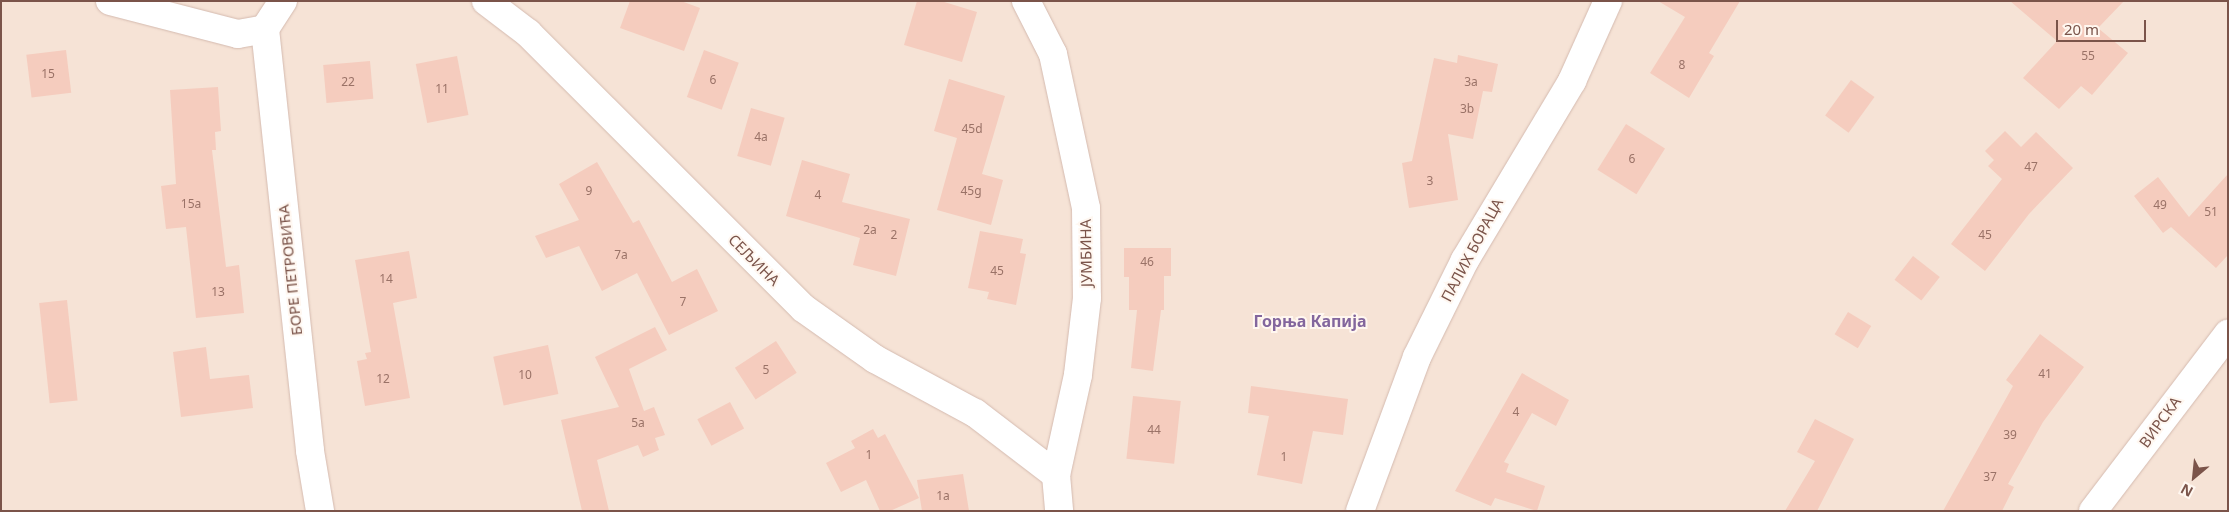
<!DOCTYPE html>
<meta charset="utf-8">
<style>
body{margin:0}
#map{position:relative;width:2229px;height:512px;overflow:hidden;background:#fef2e8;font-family:"Noto Sans",sans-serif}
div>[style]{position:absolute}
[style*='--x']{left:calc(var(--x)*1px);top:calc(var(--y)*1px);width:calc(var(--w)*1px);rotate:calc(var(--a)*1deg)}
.residential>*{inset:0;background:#f6e3d6;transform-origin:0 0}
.building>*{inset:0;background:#f5ccbe;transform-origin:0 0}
.roads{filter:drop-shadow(0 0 1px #d4baaf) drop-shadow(0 0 1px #d4baaf)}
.minor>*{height:28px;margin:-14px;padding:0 14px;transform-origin:14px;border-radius:14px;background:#fff}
span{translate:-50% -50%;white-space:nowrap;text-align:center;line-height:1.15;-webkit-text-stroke:4px #fff7f0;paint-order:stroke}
.number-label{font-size:12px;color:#9a7267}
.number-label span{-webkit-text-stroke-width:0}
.street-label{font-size:15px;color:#7b544a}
.neighbourhood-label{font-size:16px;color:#83669d;font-weight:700}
.frame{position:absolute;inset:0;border:2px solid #7b544a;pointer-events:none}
.north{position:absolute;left:2169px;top:452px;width:50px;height:50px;-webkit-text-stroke:4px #fff7f0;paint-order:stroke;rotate:208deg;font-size:14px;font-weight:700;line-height:20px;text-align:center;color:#7b544a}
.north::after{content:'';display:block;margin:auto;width:18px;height:22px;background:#7b544a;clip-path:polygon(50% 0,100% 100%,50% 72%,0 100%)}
.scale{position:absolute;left:2056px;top:20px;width:90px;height:22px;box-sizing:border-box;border:2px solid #7b544a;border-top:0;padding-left:6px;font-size:15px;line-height:18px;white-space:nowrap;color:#7b544a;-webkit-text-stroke:4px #fff7f0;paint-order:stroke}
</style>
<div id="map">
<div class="residential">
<i style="left:1px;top:1px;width:2227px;height:510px"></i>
</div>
<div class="building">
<i style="clip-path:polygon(630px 1px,681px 1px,700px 8px,684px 51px,620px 28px)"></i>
<i style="clip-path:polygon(917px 1px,941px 1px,977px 12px,962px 62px,904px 45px)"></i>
<i style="clip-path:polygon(1658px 1px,1740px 1px,1709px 53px,1714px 56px,1689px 98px,1650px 73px,1685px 17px)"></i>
<i style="clip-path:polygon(2010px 1px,2124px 1px,2098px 28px,2128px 53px,2092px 95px,2081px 86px,2059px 109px,2023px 78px,2057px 41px)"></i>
<i style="left:66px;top:50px;width:43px;height:40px;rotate:83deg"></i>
<i style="left:704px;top:50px;width:37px;height:50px;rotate:20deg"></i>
<i style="clip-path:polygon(1458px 55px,1498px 64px,1492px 92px,1483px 91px,1473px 139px,1448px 134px,1458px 200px,1409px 208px,1402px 163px,1412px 161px,1434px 58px,1457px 63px)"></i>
<i style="left:457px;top:56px;width:60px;height:42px;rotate:79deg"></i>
<i style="left:370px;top:61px;width:38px;height:47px;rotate:85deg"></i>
<i style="clip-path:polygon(949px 79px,1005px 96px,982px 174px,1003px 180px,991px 225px,937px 210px,957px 138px,934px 131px)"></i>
<i style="left:1851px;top:80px;width:29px;height:44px;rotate:36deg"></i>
<i style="clip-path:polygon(218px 87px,221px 131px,215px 132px,216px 150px,212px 150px,226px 267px,239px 265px,244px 313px,196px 318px,186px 227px,166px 229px,161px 186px,176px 184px,170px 90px)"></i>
<i style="left:751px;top:108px;width:35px;height:50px;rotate:16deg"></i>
<i style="left:1626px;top:124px;width:46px;height:54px;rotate:32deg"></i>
<i style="clip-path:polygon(2005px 131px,2021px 147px,2036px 132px,2073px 168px,2029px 214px,1985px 271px,1951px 244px,2002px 179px,1988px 166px,1994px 160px,1985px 151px)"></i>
<i style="clip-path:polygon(802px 160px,850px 174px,842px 202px,910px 219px,896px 276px,853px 265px,860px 238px,786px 216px)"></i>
<i style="clip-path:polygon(597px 162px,633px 223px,639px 220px,672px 282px,697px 269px,718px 311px,669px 335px,637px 273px,602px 291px,579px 246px,546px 258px,535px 236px,579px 220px,559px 184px)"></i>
<i style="clip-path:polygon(2228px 174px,2228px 255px,2216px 268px,2171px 227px,2163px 233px,2134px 196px,2158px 177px,2189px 217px)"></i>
<i style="clip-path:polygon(980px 231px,1023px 239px,1020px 253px,1026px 254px,1016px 305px,987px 299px,989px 292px,968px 288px)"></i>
<i style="clip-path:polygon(1124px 248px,1171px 248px,1171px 276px,1164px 276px,1164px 310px,1161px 310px,1153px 371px,1131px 368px,1137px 310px,1129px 310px,1129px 277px,1124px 277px)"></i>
<i style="clip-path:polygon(409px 251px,417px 298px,393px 303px,410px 398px,365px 406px,357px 361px,367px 359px,365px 353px,371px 352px,355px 260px)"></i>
<i style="left:1913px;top:256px;width:34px;height:30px;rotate:38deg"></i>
<i style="left:67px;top:300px;width:101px;height:28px;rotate:84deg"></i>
<i style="left:1848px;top:312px;width:27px;height:26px;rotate:31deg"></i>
<i style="clip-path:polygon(655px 327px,667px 350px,629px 369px,644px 411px,654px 407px,665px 435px,655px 438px,659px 450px,643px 457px,638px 445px,597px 460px,609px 511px,582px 511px,561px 420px,619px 407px,595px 357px)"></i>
<i style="clip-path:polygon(2040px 334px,2084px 367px,2043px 422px,2008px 484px,2014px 487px,2002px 511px,1943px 511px,2013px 386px,2006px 380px)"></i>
<i style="left:776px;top:341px;width:38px;height:49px;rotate:57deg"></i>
<i style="left:548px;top:345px;width:50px;height:56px;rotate:78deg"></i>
<i style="clip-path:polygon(206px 347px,210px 379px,249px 375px,253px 408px,181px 417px,173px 352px)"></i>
<i style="clip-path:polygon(1522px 373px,1569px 400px,1556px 426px,1532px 413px,1504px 462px,1509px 464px,1506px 472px,1545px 486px,1537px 511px,1495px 498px,1491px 506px,1455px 491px)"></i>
<i style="clip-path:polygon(1251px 386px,1348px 399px,1343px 435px,1313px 431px,1302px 484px,1257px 475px,1269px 416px,1248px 413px)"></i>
<i style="left:1133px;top:396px;width:48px;height:63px;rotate:6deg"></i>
<i style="left:730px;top:402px;width:30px;height:37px;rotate:62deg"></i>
<i style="clip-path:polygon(1815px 419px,1854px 439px,1817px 511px,1785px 511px,1815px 461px,1797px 452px)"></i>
<i style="clip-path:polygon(873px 429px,878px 438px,885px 434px,919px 498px,890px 511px,880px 511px,866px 480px,841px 492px,826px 463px,855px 448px,851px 441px)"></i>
<i style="clip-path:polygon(963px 474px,969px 511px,922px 511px,917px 480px)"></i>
</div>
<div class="roads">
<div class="minor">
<i style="--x:110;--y:1;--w:132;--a:14.5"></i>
<i style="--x:238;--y:34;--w:27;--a:-10"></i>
<i style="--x:283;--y:1;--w:33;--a:123"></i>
<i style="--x:265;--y:29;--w:424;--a:83.9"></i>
<i style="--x:310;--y:451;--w:61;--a:80.5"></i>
<i style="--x:486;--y:1;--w:53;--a:37.3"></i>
<i style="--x:528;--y:33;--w:389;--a:45"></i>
<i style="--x:803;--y:308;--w:88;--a:35.3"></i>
<i style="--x:875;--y:359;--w:114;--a:28.4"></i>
<i style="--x:975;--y:413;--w:102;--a:37.4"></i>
<i style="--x:1026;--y:1;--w:59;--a:63"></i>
<i style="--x:1053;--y:54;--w:157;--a:77.9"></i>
<i style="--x:1086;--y:208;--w:90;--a:89.4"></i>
<i style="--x:1087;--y:298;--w:78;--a:96.7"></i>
<i style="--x:1078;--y:375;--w:102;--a:102.4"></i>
<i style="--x:1056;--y:475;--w:36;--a:85"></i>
<i style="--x:1360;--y:511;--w:164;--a:-69.7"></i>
<i style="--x:1417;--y:357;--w:108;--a:-63.7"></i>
<i style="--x:1465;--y:260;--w:209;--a:-59.1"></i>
<i style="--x:1572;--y:81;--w:88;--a:-65.8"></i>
<i style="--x:2093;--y:511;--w:223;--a:-52.7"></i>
</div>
</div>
<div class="number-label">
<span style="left:2088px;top:56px">55</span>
<span style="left:1682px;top:65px">8</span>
<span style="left:48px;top:74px">15</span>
<span style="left:713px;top:80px">6</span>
<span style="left:348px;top:82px">22</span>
<span style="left:1471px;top:82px">3a</span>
<span style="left:442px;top:89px">11</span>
<span style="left:1467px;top:109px">3b</span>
<span style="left:972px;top:129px">45d</span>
<span style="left:761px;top:137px">4a</span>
<span style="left:1632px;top:159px">6</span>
<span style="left:2031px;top:167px">47</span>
<span style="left:1430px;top:181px">3</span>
<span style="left:589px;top:191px">9</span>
<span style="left:971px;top:191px">45g</span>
<span style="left:818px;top:195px">4</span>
<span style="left:191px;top:204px">15a</span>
<span style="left:2160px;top:205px">49</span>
<span style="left:2211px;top:212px">51</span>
<span style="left:870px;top:230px">2a</span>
<span style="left:894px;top:235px">2</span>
<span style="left:1985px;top:235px">45</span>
<span style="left:621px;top:255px">7a</span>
<span style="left:1147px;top:262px">46</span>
<span style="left:997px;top:271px">45</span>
<span style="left:386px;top:279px">14</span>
<span style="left:218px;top:292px">13</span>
<span style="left:683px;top:302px">7</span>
<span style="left:766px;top:370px">5</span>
<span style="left:2045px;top:374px">41</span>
<span style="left:525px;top:375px">10</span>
<span style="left:383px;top:379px">12</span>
<span style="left:1516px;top:412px">4</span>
<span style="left:638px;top:423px">5a</span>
<span style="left:1154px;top:430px">44</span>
<span style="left:2010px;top:435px">39</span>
<span style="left:869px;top:455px">1</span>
<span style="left:1284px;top:457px">1</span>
<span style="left:1990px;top:477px">37</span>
<span style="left:943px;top:496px">1a</span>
</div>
<div class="street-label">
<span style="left:1472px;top:250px;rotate:-62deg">ПАЛИХ БОРАЦА</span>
<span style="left:1086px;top:253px;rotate:-91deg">ЈУМБИНА</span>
<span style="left:754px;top:260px;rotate:45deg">СЕЉИНА</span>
<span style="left:290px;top:270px;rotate:-96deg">БОРЕ ПЕТРОВИЋА</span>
<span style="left:2160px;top:422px;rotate:-54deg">ВИРСКА</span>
</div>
<div class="neighbourhood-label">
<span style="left:1310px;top:321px">Горња Капија</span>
</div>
<div class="frame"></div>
<div class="north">N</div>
<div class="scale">20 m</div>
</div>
